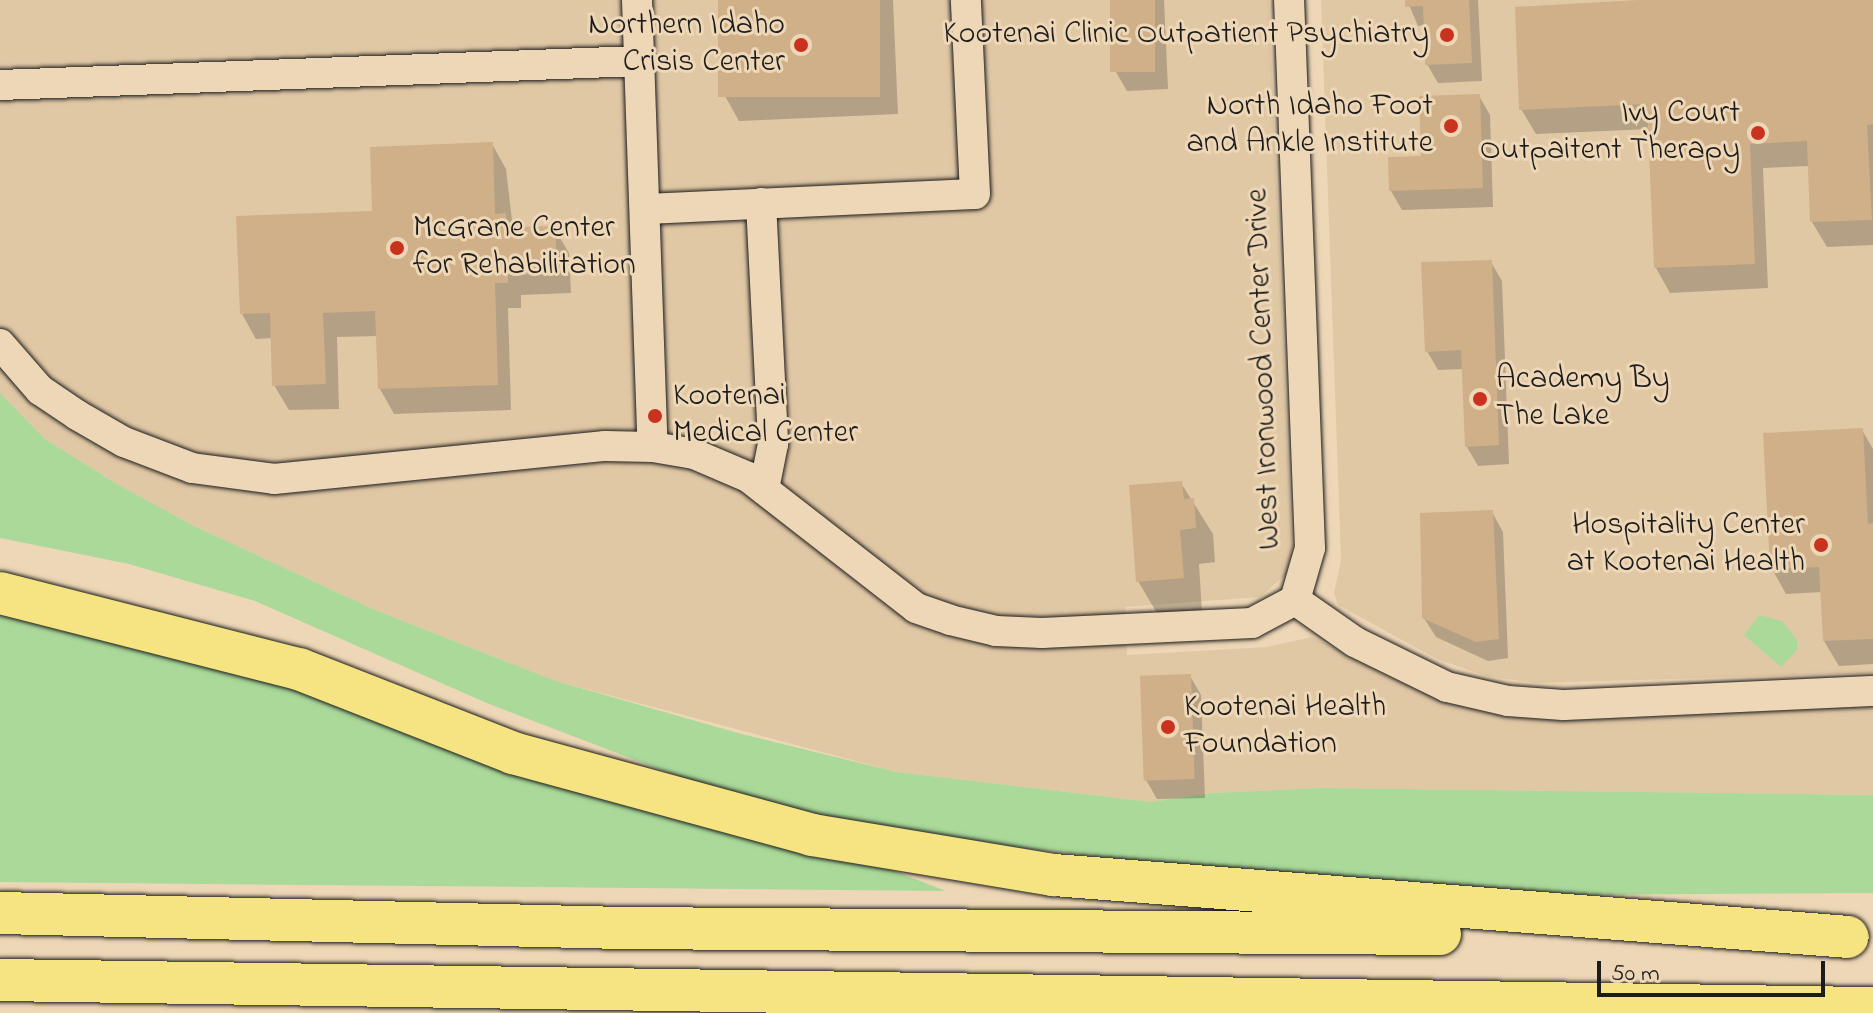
<!DOCTYPE html>
<style>
body{margin:0}
#map{position:relative;width:1873px;height:1013px;overflow:hidden;background:#eed7b6;font-family:"Indie Flower",sans-serif}
div>[style]{position:absolute}
[style*='--x']{left:calc(var(--x)*1px);top:calc(var(--y)*1px);width:calc(var(--w)*1px);rotate:calc(var(--a)*1deg)}
.built>*{inset:0;background:#e1c8a5}
.green>*{inset:0;background:#aad999}
.shadow>*{inset:0;background:#0003}
.building>*{inset:0;background:#cfb089;transform-origin:0 0}
.roads{filter:drop-shadow(0 0 2px #1c1c1c) drop-shadow(0 0 2px #1c1c1c)}
.minor>*{height:30px;margin:-15px;padding:0 15px;transform-origin:15px;border-radius:15px;background:#eed7b6}
.highway>*{height:42px;margin:-21px;padding:0 21px;transform-origin:21px;border-radius:21px;background:#f6e381}
.dots>*{width:22px;height:22px;translate:-50% -50%;box-sizing:border-box;border:4px solid #eed7b6;border-radius:50%}
span{translate:-50% -50%;white-space:nowrap;text-align:center;line-height:1.15;-webkit-text-stroke:6px #eed7b6;paint-order:stroke}
.poi-label{font-size:32px;color:#1c1c1c}
.right{translate:-100% -50%;text-align:right}
.left{translate:0 -50%;text-align:left}
.street-label{font-size:32px;color:#1c1c1c}
.scale{position:absolute;left:1597px;top:961px;width:228px;height:36px;box-sizing:border-box;border:4px solid #1c1c1c;border-top:0;padding-left:10px;font-size:24px;line-height:28px;white-space:nowrap;color:#1c1c1c;-webkit-text-stroke:6px #eed7b6;paint-order:stroke}
</style>
<div id="map">
<div class="built">
<i style="clip-path:polygon(0 0,1269px 0,1292px 555px,1286px 574px,1260px 597px,1125px 607px,1127px 655px,1267px 647px,1312px 637px,1403px 682px,1568px 719px,1873px 706px,1873px 795px,1321px 788px,1212px 793px,1151px 802px,897px 772px,556px 681px,375px 610px,194px 526px,117px 484px,45px 439px,0 393px)"></i>
<i style="clip-path:polygon(1321px 0,1873px 0,1873px 673px,1537px 683px,1486px 676px,1437px 659px,1338px 605px,1334px 593px,1341px 560px)"></i>
</div>
<div class="green">
<i style="clip-path:polygon(0 393px,45px 439px,117px 484px,194px 526px,375px 610px,556px 681px,738px 733px,897px 772px,1151px 802px,1212px 793px,1321px 788px,1873px 795px,1873px 893px,1542px 895px,1211px 869px,892px 834px,690px 781px,489px 704px,255px 601px,129px 564px,0 538px)"></i>
<i style="clip-path:polygon(1759px 615px,1782px 621px,1797px 640px,1797px 650px,1781px 667px,1744px 635px)"></i>
<i style="clip-path:polygon(0 616px,171px 647px,661px 816px,889px 869px,946px 891px,0 882px)"></i>
</div>
<div class="shadow">
<i style="clip-path:polygon(720px 0,893px 0,898px 114px,739px 121px,725px 96px)"></i>
<i style="clip-path:polygon(1112px 0,1164px 0,1168px 89px,1127px 91px,1116px 72px)"></i>
<i style="clip-path:polygon(1407px 0,1478px 0,1482px 81px,1438px 83px,1427px 64px,1426px 25px,1418px 26px)"></i>
<i style="clip-path:polygon(1640px 0,1873px 0,1873px 245px,1827px 247px,1812px 222px,1810px 166px,1763px 168px,1768px 288px,1670px 293px,1656px 268px,1650px 129px,1536px 134px,1521px 109px)"></i>
<i style="clip-path:polygon(1479px 96px,1490px 115px,1493px 207px,1402px 210px,1391px 191px)"></i>
<i style="clip-path:polygon(492px 144px,506px 169px,513px 229px,554px 228px,569px 253px,571px 293px,521px 295px,521px 308px,508px 308px,511px 410px,394px 414px,380px 389px,378px 336px,337px 337px,339px 409px,289px 410px,274px 385px,273px 338px,256px 339px,242px 314px,374px 213px)"></i>
<i style="clip-path:polygon(1491px 262px,1502px 281px,1509px 464px,1478px 466px,1467px 447px,1464px 369px,1438px 370px,1427px 351px)"></i>
<i style="clip-path:polygon(1862px 430px,1873px 449px,1873px 664px,1839px 666px,1824px 641px,1822px 592px,1786px 594px,1772px 569px)"></i>
<i style="clip-path:polygon(1181px 483px,1213px 534px,1215px 562px,1199px 564px,1202px 612px,1158px 615px,1138px 581px)"></i>
<i style="clip-path:polygon(1492px 512px,1503px 532px,1508px 658px,1488px 661px,1436px 637px,1424px 618px)"></i>
<i style="clip-path:polygon(1190px 676px,1201px 695px,1205px 798px,1157px 799px,1146px 780px)"></i>
</div>
<div class="building">
<i style="left:718px;top:0;width:162px;height:97px"></i>
<i style="left:1110px;top:0;width:45px;height:72px"></i>
<i style="clip-path:polygon(1405px 0,1469px 0,1472px 63px,1425px 65px,1423px 6px,1405px 7px)"></i>
<i style="clip-path:polygon(1638px 0,1873px 0,1873px 124px,1867px 125px,1872px 220px,1810px 222px,1807px 141px,1750px 144px,1755px 264px,1654px 268px,1647px 104px,1519px 110px,1515px 7px)"></i>
<i style="clip-path:polygon(1480px 94px,1483px 188px,1389px 191px,1388px 157px,1421px 156px,1419px 96px)"></i>
<i style="clip-path:polygon(493px 142px,495px 214px,506px 213px,507px 227px,555px 226px,557px 268px,508px 270px,508px 283px,495px 283px,498px 385px,378px 389px,375px 311px,323px 313px,326px 384px,272px 386px,270px 313px,240px 314px,236px 216px,372px 211px,370px 147px)"></i>
<i style="clip-path:polygon(1492px 260px,1499px 445px,1465px 447px,1461px 350px,1425px 352px,1421px 262px)"></i>
<i style="clip-path:polygon(1863px 428px,1868px 524px,1873px 523px,1873px 639px,1823px 641px,1819px 567px,1770px 569px,1763px 433px)"></i>
<i style="clip-path:polygon(1182px 481px,1184px 499px,1194px 498px,1196px 528px,1180px 530px,1184px 578px,1136px 582px,1129px 485px)"></i>
<i style="clip-path:polygon(1493px 510px,1499px 639px,1476px 642px,1422px 618px,1420px 513px)"></i>
<i style="left:1191px;top:674px;width:105px;height:51px;rotate:88deg"></i>
</div>
<div class="roads">
<div class="minor">
<i style="--x:637;--y:0;--w:447;--a:88"></i>
<i style="--x:0;--y:85;--w:640;--a:-2.15"></i>
<i style="--x:761;--y:203;--w:241;--a:87.1"></i>
<i style="--x:773;--y:444;--w:46;--a:101.3"></i>
<i style="--x:645;--y:209;--w:330;--a:-2.6"></i>
<i style="--x:975;--y:194;--w:194;--a:-92.7"></i>
<i style="--x:0;--y:344;--w:61;--a:49"></i>
<i style="--x:40;--y:390;--w:45;--a:34"></i>
<i style="--x:77;--y:415;--w:54;--a:29.9"></i>
<i style="--x:124;--y:442;--w:73;--a:20.9"></i>
<i style="--x:192;--y:468;--w:83;--a:7.6"></i>
<i style="--x:274;--y:479;--w:333;--a:-5.7"></i>
<i style="--x:605;--y:446;--w:48;--a:1.2"></i>
<i style="--x:653;--y:447;--w:42;--a:9.7"></i>
<i style="--x:694;--y:454;--w:59;--a:23.1"></i>
<i style="--x:748;--y:477;--w:213;--a:37.9"></i>
<i style="--x:916;--y:608;--w:36;--a:19"></i>
<i style="--x:950;--y:620;--w:47;--a:13.4"></i>
<i style="--x:996;--y:631;--w:46;--a:2.5"></i>
<i style="--x:1042;--y:633;--w:210;--a:-2.7"></i>
<i style="--x:1252;--y:623;--w:49;--a:-28.1"></i>
<i style="--x:1295;--y:600;--w:54;--a:-73.9"></i>
<i style="--x:1310;--y:548;--w:548;--a:-92.19"></i>
<i style="--x:1295;--y:600;--w:73;--a:35"></i>
<i style="--x:1355;--y:642;--w:102;--a:26.1"></i>
<i style="--x:1447;--y:687;--w:63;--a:12.9"></i>
<i style="--x:1508;--y:701;--w:55;--a:4.2"></i>
<i style="--x:1563;--y:705;--w:310;--a:-2.6"></i>
</div>
<div class="highway">
<i style="--x:0;--y:593;--w:309;--a:14.3"></i>
<i style="--x:299;--y:669;--w:230;--a:21.4"></i>
<i style="--x:513;--y:753;--w:310;--a:15.3"></i>
<i style="--x:812;--y:835;--w:245;--a:9.4"></i>
<i style="--x:1054;--y:875;--w:796;--a:4.46"></i>
<i style="--x:0;--y:913;--w:624;--a:1.38"></i>
<i style="--x:624;--y:928;--w:816;--a:0.42"></i>
<i style="--x:0;--y:980;--w:1873;--a:0.86"></i>
</div>
</div>
<div class="dots">
<i style="left:1447px;top:35px;background:#c8321e"></i>
<i style="left:801px;top:45px;background:#c8321e"></i>
<i style="left:1451px;top:126px;background:#c8321e"></i>
<i style="left:1758px;top:133px;background:#c8321e"></i>
<i style="left:397px;top:248px;background:#c8321e"></i>
<i style="left:1480px;top:399px;background:#c8321e"></i>
<i style="left:655px;top:416px;background:#c8321e"></i>
<i style="left:1821px;top:545px;background:#c8321e"></i>
<i style="left:1168px;top:727px;background:#c8321e"></i>
</div>
<div class="poi-label">
<span class="right" style="left:785px;top:45px">Northern Idaho<br>Crisis Center</span>
<span class="right" style="left:1429px;top:35px">Kootenai Clinic Outpatient Psychiatry</span>
<span class="right" style="left:1433px;top:126px">North Idaho Foot<br>and Ankle Institute</span>
<span class="right" style="left:1740px;top:133px">Ivy Court<br>Outpaitent Therapy</span>
<span class="left" style="left:413px;top:248px">McGrane Center<br>for Rehabilitation</span>
<span class="left" style="left:1496px;top:399px">Academy By<br>The Lake</span>
<span class="left" style="left:673px;top:416px">Kootenai<br>Medical Center</span>
<span class="right" style="left:1805px;top:545px">Hospitality Center<br>at Kootenai Health</span>
<span class="left" style="left:1184px;top:727px">Kootenai Health<br>Foundation</span>
</div>
<div class="street-label">
<span style="left:1265px;top:369px;rotate:-92deg">West Ironwood Center Drive</span>
</div>
<div class="scale">50 m</div>
</div>
